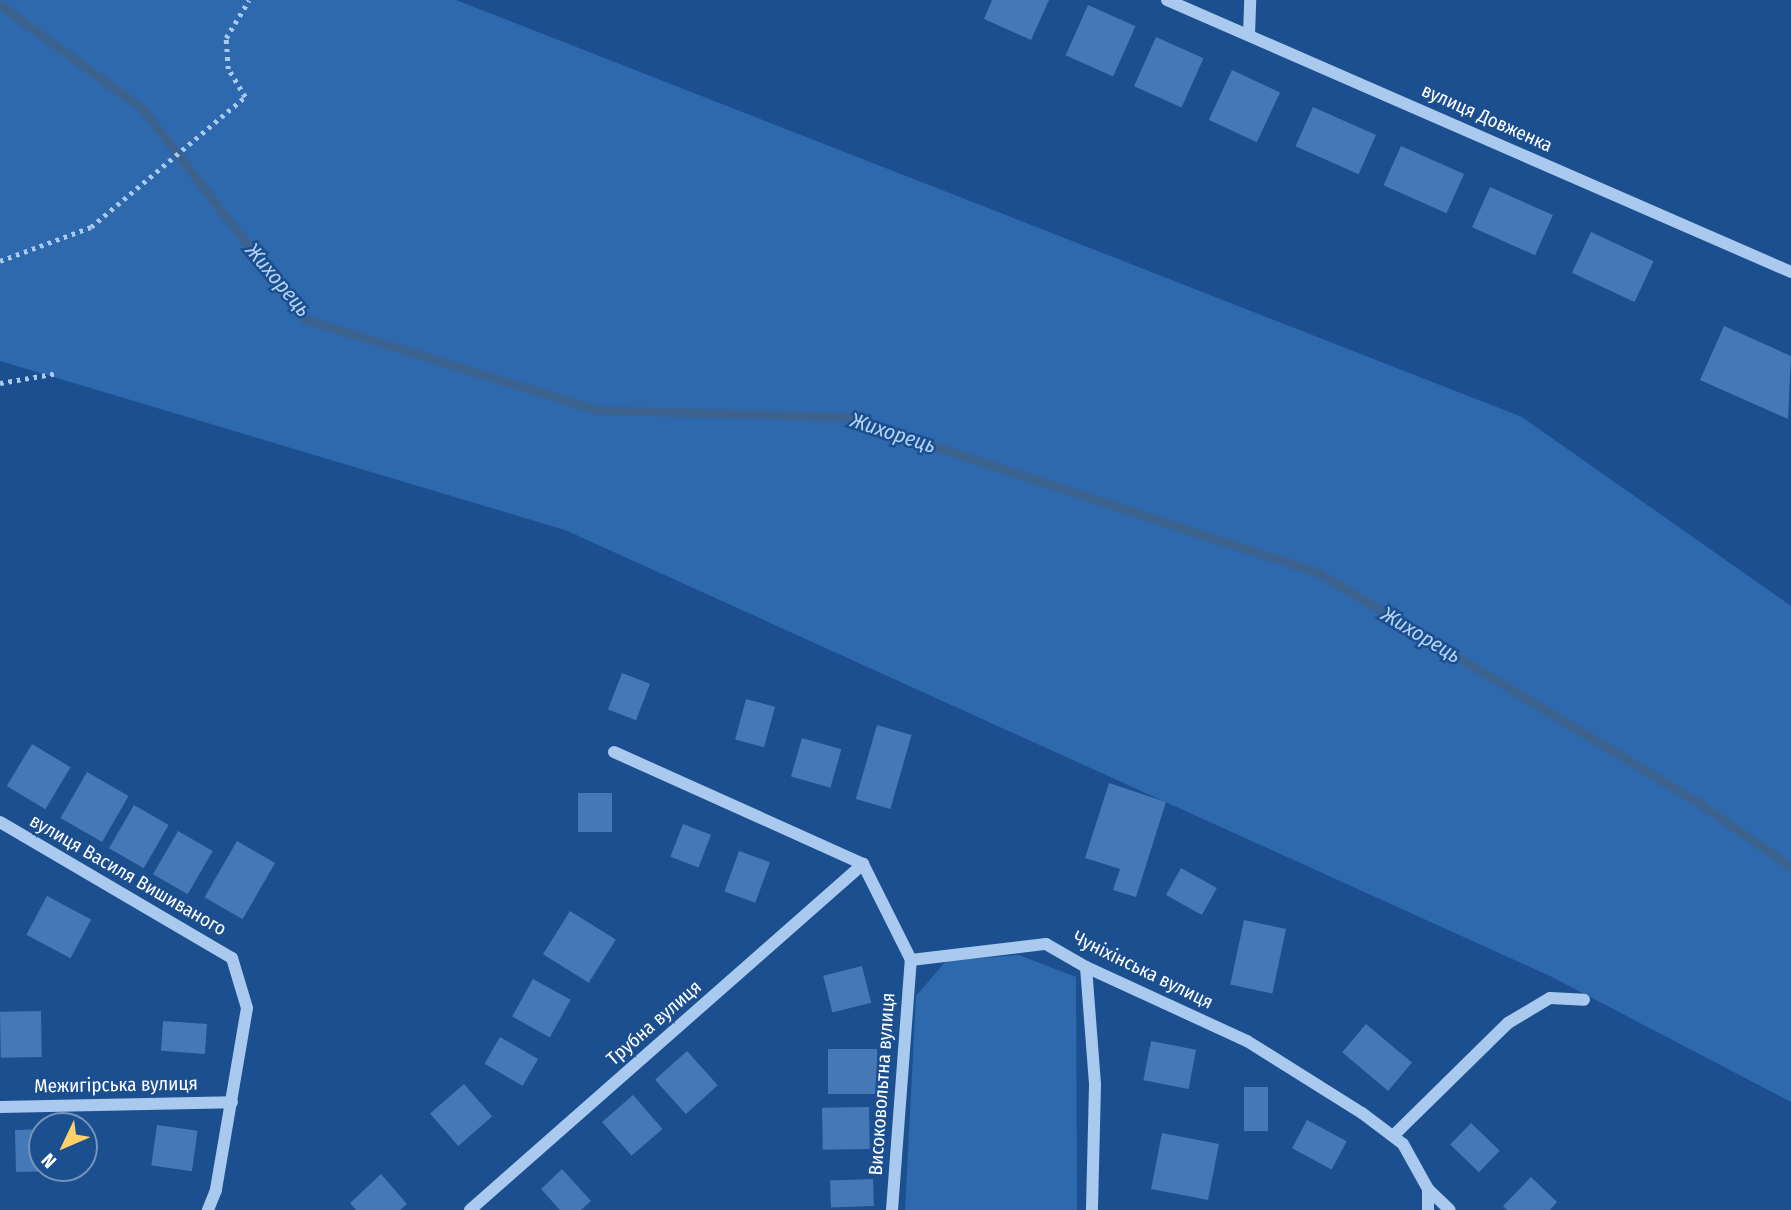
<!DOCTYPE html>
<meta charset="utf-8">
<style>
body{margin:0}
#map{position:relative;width:1791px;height:1210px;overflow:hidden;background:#1b4f8f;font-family:"Fira Sans Condensed",sans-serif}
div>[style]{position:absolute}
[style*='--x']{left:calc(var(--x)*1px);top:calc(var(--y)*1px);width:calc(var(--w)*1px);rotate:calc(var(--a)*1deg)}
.green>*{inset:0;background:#2e69ad}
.stream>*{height:9px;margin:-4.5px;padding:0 4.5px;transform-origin:4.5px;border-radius:4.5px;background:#3c6290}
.building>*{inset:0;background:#4478b7;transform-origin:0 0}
.path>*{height:4.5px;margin-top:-2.25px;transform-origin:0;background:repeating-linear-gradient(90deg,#a9c9ee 0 3.5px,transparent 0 8.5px)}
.minor>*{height:12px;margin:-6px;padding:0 6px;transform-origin:6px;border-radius:6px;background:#a9c9ee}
span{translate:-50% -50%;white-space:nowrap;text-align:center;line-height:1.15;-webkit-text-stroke:5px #1b4f8f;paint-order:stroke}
.street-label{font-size:19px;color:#fff}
.water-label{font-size:21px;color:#b5d3f5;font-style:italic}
.north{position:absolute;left:28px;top:1112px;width:70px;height:70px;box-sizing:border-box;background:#1b4f8f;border:2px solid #7695bc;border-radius:50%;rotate:226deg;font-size:19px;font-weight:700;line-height:28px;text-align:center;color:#fff}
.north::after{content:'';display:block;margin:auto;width:24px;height:32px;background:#ffd166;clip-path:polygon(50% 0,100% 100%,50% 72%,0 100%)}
</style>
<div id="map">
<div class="green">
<i style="clip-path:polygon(0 0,456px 0,1522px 417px,1791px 606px,1791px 1102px,1552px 977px,565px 530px,0 361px)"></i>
<i style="clip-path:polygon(1019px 955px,1076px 977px,1077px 1210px,905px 1210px,916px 996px,946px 961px)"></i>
</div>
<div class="stream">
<i style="--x:0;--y:5;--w:175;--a:36"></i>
<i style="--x:142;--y:108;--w:267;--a:52.3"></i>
<i style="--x:305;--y:319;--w:307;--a:17.3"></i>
<i style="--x:598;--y:410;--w:247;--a:1.6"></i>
<i style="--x:845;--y:417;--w:499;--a:18.2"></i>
<i style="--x:1319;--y:573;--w:449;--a:31.2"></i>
<i style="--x:1703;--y:806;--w:107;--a:34.7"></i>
</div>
<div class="building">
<i style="clip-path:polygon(992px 0,1049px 0,1031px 40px,984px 19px)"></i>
<i style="left:1088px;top:5px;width:52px;height:55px;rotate:24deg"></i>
<i style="left:1156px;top:37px;width:52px;height:54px;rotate:24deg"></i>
<i style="left:1232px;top:70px;width:53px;height:55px;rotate:25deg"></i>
<i style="left:1313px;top:107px;width:69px;height:43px;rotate:24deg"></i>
<i style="left:1401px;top:146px;width:69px;height:43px;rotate:24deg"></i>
<i style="left:1490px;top:187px;width:69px;height:44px;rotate:24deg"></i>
<i style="left:1591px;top:232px;width:69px;height:45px;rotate:25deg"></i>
<i style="clip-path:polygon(1724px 326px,1791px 356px,1788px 419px,1700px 380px)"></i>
<i style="left:622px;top:673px;width:30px;height:39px;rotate:21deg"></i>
<i style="left:746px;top:699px;width:30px;height:42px;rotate:15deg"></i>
<i style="left:877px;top:725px;width:36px;height:77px;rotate:16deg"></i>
<i style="left:802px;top:738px;width:41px;height:40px;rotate:16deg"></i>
<i style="left:32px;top:744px;width:45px;height:49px;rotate:31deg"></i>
<i style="left:87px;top:772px;width:48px;height:53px;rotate:30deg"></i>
<i style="clip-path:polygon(1109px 783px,1166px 802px,1136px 897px,1113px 890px,1120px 869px,1085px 858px)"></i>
<i style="left:578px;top:793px;width:34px;height:39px"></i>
<i style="left:134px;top:805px;width:40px;height:50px;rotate:30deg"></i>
<i style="left:683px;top:824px;width:30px;height:35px;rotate:21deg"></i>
<i style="left:178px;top:831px;width:40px;height:50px;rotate:30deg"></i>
<i style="left:237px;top:841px;width:44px;height:65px;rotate:30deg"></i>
<i style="left:739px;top:851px;width:33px;height:43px;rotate:20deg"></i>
<i style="left:1181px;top:868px;width:41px;height:31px;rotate:29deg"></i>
<i style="left:47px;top:896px;width:50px;height:44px;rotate:28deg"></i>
<i style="left:570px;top:911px;width:54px;height:51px;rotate:32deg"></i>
<i style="left:1244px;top:920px;width:43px;height:66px;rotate:12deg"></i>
<i style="left:862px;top:966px;width:38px;height:40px;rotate:76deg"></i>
<i style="left:533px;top:979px;width:43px;height:43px;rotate:29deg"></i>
<i style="left:41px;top:1011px;width:46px;height:41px;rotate:89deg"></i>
<i style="left:207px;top:1024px;width:30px;height:44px;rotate:94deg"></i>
<i style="left:1366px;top:1024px;width:60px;height:37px;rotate:40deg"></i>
<i style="left:500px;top:1037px;width:44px;height:31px;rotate:30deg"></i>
<i style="left:1151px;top:1041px;width:46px;height:40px;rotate:11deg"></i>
<i style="left:828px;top:1049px;width:49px;height:45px"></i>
<i style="left:687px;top:1051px;width:46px;height:43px;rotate:48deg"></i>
<i style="left:464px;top:1084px;width:43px;height:45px;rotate:49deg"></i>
<i style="left:1244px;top:1087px;width:24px;height:44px"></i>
<i style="left:633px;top:1095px;width:45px;height:41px;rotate:49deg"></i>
<i style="left:869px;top:1107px;width:42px;height:47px;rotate:89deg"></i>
<i style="left:1307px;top:1120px;width:45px;height:32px;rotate:28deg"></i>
<i style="left:1471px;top:1123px;width:40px;height:30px;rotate:44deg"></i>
<i style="left:157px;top:1125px;width:41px;height:41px;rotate:8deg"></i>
<i style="clip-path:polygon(42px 1129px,42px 1168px,57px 1171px,16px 1172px,15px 1130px)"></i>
<i style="left:1162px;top:1133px;width:58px;height:57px;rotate:11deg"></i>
<i style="clip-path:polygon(562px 1169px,591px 1201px,581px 1210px,560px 1210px,541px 1189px)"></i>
<i style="clip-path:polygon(381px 1174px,407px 1204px,400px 1210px,356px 1210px,350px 1203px)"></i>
<i style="clip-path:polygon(1531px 1177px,1557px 1202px,1550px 1210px,1507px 1210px,1503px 1206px)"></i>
<i style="left:873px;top:1179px;width:27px;height:43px;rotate:88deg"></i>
</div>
<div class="path">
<i style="--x:0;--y:261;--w:97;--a:-20.5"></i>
<i style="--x:91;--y:227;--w:202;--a:-40.2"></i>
<i style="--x:245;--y:97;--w:33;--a:-121"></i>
<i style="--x:228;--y:69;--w:31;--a:-94"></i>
<i style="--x:226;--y:38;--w:44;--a:-58.8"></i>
<i style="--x:0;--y:383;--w:59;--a:-9.8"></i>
</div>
<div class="minor">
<i style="--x:1167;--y:0;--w:681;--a:23.55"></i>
<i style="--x:1249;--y:35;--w:35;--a:-88"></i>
<i style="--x:614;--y:752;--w:273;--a:24.2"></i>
<i style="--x:863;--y:864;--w:107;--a:63.4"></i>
<i style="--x:0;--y:822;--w:269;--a:30.4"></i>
<i style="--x:232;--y:958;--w:52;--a:73.3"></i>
<i style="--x:247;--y:1008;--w:185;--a:99.7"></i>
<i style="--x:216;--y:1190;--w:22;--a:112"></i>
<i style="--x:911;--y:960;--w:136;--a:-6.8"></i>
<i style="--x:1046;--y:944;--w:46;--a:29.9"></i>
<i style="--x:1086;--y:967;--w:177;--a:24.7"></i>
<i style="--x:1247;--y:1041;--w:136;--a:32.1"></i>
<i style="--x:1362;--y:1113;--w:51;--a:37.1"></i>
<i style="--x:1403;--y:1144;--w:51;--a:60.9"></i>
<i style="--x:1428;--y:1189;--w:30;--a:44"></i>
<i style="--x:1086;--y:967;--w:118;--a:85.6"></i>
<i style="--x:1095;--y:1085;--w:125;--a:91.4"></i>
<i style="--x:0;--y:1107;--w:232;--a:-1.2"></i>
<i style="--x:1393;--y:1136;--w:161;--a:-44.5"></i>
<i style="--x:1508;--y:1023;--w:49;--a:-30.8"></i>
<i style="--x:1550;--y:998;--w:34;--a:3"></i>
<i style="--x:470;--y:1210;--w:524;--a:-41.36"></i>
<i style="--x:892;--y:1210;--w:251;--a:-85.7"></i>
<i style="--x:1428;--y:1210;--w:21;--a:-90"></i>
</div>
<div class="street-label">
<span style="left:1487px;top:118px;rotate:24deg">вулиця Довженка</span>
<span style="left:128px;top:875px;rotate:30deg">вулиця Василя Вишиваного</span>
<span style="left:1143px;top:970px;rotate:26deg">Чуніхінська вулиця</span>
<span style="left:654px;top:1023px;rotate:-41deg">Трубна вулиця</span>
<span style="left:882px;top:1084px;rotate:-86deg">Високовольтна вулиця</span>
<span style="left:116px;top:1085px;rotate:-1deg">Межигірська вулиця</span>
</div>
<div class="water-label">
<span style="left:278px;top:280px;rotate:50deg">Жихорець</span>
<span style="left:893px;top:433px;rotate:18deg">Жихорець</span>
<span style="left:1421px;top:635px;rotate:31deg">Жихорець</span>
</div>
<div class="north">N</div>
</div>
